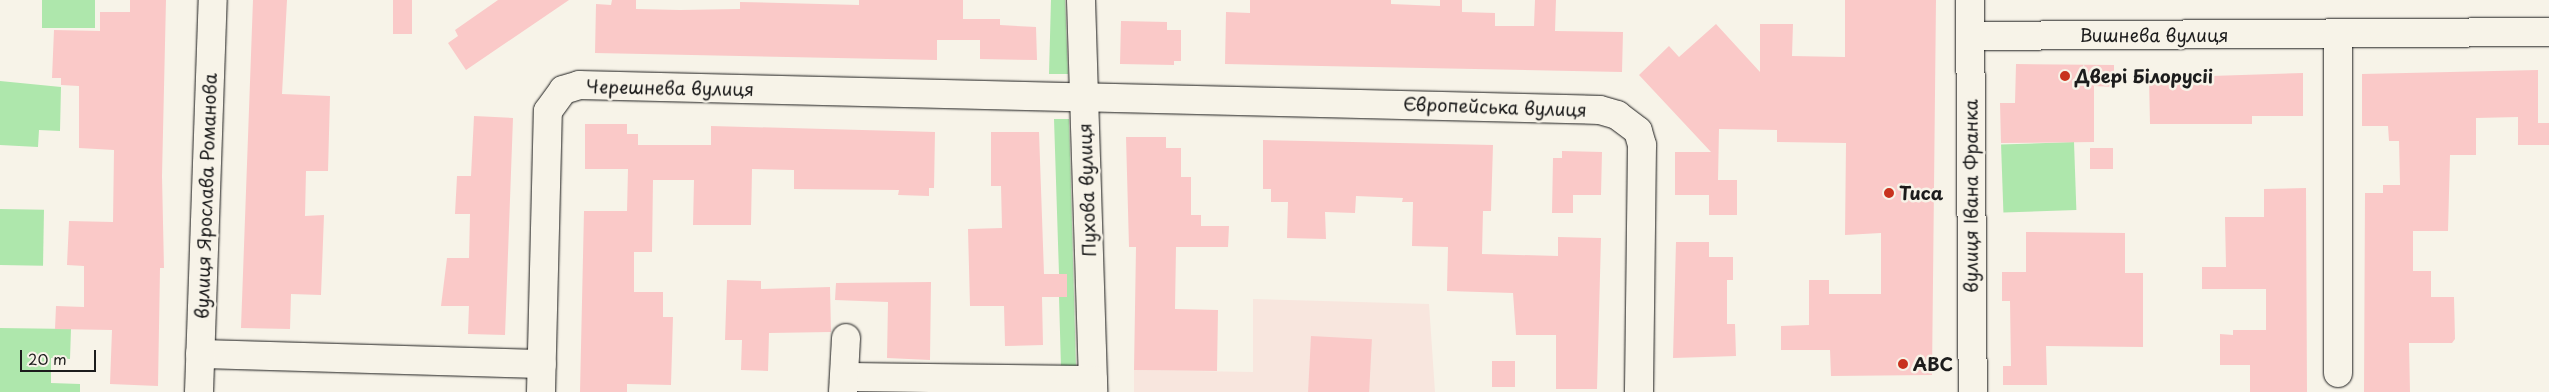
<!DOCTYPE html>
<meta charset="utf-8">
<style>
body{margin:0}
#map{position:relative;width:2549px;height:392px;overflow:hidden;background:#f7f3e8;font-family:"Playpen Sans",sans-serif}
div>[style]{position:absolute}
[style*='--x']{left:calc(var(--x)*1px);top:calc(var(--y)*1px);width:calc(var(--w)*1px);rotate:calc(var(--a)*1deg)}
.built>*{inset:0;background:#f8e6de}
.green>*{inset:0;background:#aee7ac;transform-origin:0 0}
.building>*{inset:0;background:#fac9c8;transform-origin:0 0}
.roads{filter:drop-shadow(0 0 1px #1c1c1c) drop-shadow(0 0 1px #1c1c1c)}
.minor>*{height:28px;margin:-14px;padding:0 14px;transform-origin:14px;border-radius:14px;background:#f7f3e8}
.major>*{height:28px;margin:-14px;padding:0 14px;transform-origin:14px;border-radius:14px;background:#f7f3e8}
.dots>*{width:14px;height:14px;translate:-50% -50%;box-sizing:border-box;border:2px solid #f7f3e8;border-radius:50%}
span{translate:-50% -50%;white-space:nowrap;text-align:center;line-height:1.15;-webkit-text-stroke:5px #f7f3e8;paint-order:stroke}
.street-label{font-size:18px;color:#1c1c1c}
.poi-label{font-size:18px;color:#1c1c1c;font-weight:700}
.left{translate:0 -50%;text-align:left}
.scale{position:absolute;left:20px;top:350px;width:76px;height:22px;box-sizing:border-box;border:2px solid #1c1c1c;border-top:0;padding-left:6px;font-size:15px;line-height:18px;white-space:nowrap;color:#1c1c1c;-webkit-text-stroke:4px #f7f3e8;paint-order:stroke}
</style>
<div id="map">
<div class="built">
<i style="clip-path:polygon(1253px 299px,1429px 304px,1435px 392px,1134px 392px,1134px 370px,1253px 372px)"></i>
</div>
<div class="green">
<i style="left:42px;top:0;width:53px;height:28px"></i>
<i style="clip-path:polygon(1051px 0,1065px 0,1068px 74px,1049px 74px)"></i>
<i style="clip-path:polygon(0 81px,61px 87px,60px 131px,39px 130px,38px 147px,0 145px)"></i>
<i style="clip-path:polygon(1054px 119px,1069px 119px,1076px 368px,1061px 368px,1059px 297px,1067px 296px,1067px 274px,1059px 274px)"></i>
<i style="left:2074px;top:142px;width:68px;height:73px;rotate:88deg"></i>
<i style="left:0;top:209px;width:44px;height:56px;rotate:1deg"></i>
<i style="clip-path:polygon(0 328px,71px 329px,70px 359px,51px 358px,51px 383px,80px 384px,80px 392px,0 392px)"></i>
</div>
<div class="building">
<i style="clip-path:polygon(130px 0,166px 0,162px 176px,164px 268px,160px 268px,158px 386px,110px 384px,112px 330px,55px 329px,56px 306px,84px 307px,84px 266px,67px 265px,69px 221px,113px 222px,114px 150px,79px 148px,79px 86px,61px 85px,61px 78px,52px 78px,54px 30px,100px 31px,100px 12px,130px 12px)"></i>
<i style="clip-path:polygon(253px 0,287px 0,282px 94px,330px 96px,328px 171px,306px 171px,305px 216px,324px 215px,321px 295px,291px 294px,290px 329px,241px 328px)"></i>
<i style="left:393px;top:0;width:19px;height:34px"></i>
<i style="clip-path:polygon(498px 0,569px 0,466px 70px,448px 43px,458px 36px,455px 30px)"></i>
<i style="clip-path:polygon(612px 0,636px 0,636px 9px,680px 10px,740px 9px,740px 2px,859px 5px,859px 0,963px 0,963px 19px,1000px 19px,1000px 25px,1036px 27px,1037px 60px,980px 59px,980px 40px,937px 40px,937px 60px,595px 53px,596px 4px,611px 5px)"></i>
<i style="clip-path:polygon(1250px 0,1391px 0,1391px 4px,1440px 6px,1440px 0,1462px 0,1462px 12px,1495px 13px,1495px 26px,1534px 26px,1535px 0,1556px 0,1555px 31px,1623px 32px,1622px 72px,1225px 64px,1226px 12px,1250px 13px)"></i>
<i style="clip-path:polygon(1845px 0,1936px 0,1932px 375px,1831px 376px,1830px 350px,1781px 350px,1781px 326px,1809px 325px,1809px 280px,1829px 280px,1829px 294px,1881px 294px,1881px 233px,1845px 235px,1846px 143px,1777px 142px,1777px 130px,1719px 129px,1718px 180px,1737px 180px,1737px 215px,1709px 215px,1709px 195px,1675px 195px,1675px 152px,1711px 152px,1639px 75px,1669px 46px,1679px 57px,1716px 24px,1760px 72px,1760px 24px,1793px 24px,1792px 56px,1845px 57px)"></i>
<i style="clip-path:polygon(1121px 21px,1167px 22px,1167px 30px,1181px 30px,1181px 61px,1174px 61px,1174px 65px,1120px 64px)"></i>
<i style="clip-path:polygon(2016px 64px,2114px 65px,2114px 87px,2094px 86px,2094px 142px,2001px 143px,2000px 103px,2015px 103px)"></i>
<i style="clip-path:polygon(2538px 70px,2538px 123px,2549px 123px,2549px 145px,2518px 145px,2518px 117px,2476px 118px,2476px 155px,2450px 155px,2448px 231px,2413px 231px,2413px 271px,2431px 271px,2431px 297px,2454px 297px,2455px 339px,2452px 343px,2409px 343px,2410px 392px,2364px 392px,2365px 193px,2383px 193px,2383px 185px,2400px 185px,2399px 141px,2389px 141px,2388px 126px,2362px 126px,2362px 74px)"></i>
<i style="clip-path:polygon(2303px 73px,2303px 116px,2252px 116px,2252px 124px,2150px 124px,2149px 78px)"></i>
<i style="clip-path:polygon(474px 116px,513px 118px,505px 335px,468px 334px,469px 306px,441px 306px,447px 258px,469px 258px,470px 214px,455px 214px,457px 176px,471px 176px)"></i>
<i style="clip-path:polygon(585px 124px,627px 124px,627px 134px,638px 134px,638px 145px,711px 145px,711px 126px,935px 132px,934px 188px,929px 188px,929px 196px,898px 195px,899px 190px,794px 189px,794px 170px,752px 169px,751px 225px,693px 225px,694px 180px,653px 180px,652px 252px,634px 252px,634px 292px,663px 292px,663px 317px,673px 317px,671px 385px,627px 384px,627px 392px,580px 392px,584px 211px,627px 211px,628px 169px,585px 169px)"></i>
<i style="clip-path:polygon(991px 132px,1039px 132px,1044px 274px,1067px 274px,1067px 297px,1042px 297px,1043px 345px,1005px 346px,1004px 306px,970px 306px,968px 229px,1002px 228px,1001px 186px,991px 186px)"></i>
<i style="clip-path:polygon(1126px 137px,1166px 137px,1166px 148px,1181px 148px,1181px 177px,1191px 177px,1191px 215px,1201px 215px,1201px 226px,1229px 226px,1228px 247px,1176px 247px,1175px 309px,1218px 310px,1217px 371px,1134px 370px,1136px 247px,1129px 247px)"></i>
<i style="clip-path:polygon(1263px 140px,1493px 145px,1491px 211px,1483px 211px,1482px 254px,1558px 256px,1558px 237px,1601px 238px,1597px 389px,1556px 389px,1556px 335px,1516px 335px,1513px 293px,1447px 291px,1448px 247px,1412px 246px,1413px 202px,1402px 202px,1403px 198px,1356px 196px,1355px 213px,1325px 212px,1326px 239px,1287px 238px,1288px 202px,1271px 202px,1271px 189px,1263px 189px)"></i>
<i style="left:2090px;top:148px;width:23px;height:21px"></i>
<i style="clip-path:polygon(1562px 151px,1602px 152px,1601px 195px,1573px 195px,1573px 213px,1552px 213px,1553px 158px,1562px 158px)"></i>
<i style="clip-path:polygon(2306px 188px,2307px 392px,2250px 392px,2250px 365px,2220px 365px,2220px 334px,2233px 335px,2233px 330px,2266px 330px,2266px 289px,2202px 289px,2202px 267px,2226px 267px,2225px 217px,2264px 217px,2264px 189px)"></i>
<i style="clip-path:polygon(2026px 232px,2125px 233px,2125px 273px,2143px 273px,2143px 347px,2046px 346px,2047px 385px,2003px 385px,2003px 366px,2011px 366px,2010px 301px,2002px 301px,2002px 272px,2026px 272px)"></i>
<i style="clip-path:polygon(1676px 242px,1709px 242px,1709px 257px,1733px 257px,1733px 280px,1727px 280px,1727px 324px,1735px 324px,1736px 356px,1673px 358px)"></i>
<i style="clip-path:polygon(727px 280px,761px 281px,761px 289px,830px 287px,831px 332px,769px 333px,768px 371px,741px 370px,742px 340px,725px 340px)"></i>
<i style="clip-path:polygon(931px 282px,930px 360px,887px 358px,888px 302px,835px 300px,836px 283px)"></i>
<i style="left:1311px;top:336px;width:61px;height:56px;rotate:3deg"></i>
<i style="left:1492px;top:361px;width:23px;height:26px"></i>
</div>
<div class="roads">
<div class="minor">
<i style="--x:1081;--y:0;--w:392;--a:88.2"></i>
<i style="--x:2338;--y:34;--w:339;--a:90"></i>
<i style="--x:1970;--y:36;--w:579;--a:-0.4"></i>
<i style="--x:200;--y:354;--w:342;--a:1.7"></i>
<i style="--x:844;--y:377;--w:249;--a:0.7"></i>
<i style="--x:199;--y:392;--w:392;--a:-88"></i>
<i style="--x:541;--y:392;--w:281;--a:-88.6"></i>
<i style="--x:548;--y:111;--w:26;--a:-54"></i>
<i style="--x:563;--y:90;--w:17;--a:-17"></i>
<i style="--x:579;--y:85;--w:1021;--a:1.4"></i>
<i style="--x:1600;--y:110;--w:18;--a:16"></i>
<i style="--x:1617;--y:115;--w:26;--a:37"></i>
<i style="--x:1638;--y:131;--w:15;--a:74"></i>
<i style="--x:1642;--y:145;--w:247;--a:90.7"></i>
<i style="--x:843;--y:392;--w:54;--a:-86.8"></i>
</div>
<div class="major">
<i style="--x:1970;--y:0;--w:392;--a:89.6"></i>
</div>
</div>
<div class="dots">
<i style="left:2065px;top:76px;background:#c8321e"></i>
<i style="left:1889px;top:193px;background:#c8321e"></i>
<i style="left:1903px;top:364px;background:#c8321e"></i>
</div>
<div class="street-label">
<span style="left:2154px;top:35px">Вишнева вулиця</span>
<span style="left:670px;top:88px;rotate:1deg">Черешнева вулиця</span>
<span style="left:1495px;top:107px;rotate:2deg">Європейська вулиця</span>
<span style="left:1087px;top:190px;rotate:-92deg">Пухова вулиця</span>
<span style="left:206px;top:196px;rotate:-88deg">вулиця Ярослава Романова</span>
<span style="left:1971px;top:196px;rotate:-90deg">вулиця Івана Франка</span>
</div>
<div class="poi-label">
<span class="left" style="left:2075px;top:76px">Двері Білорусіі</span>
<span class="left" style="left:1899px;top:193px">Тиса</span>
<span class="left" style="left:1913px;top:364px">ABC</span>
</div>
<div class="scale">20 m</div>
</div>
